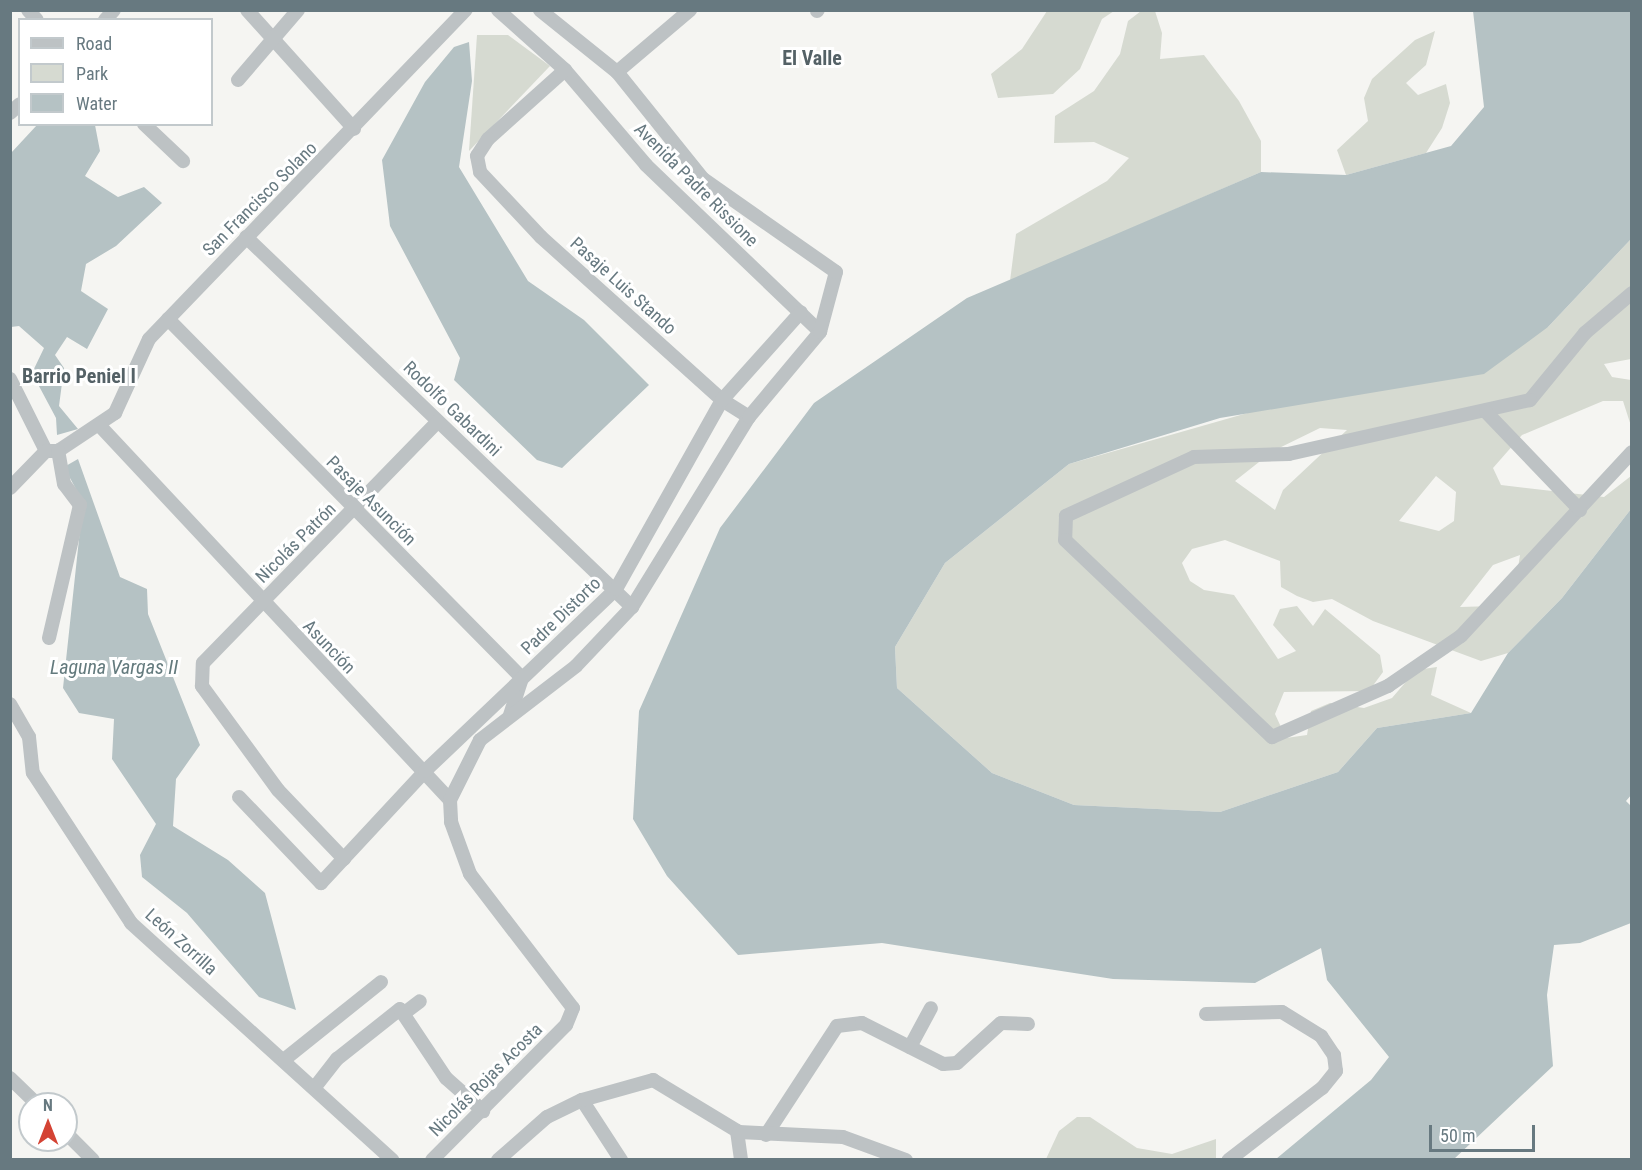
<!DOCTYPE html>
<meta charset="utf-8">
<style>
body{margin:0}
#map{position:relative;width:1642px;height:1170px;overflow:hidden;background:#f5f5f2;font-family:"Roboto Condensed",sans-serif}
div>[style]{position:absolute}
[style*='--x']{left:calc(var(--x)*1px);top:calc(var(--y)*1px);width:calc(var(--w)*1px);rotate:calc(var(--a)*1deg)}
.green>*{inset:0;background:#d6dad1}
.water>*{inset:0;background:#b5c2c4}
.minor>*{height:14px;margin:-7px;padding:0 7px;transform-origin:7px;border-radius:7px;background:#bdc2c4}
span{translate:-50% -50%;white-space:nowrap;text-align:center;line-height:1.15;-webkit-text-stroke:6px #fff;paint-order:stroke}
.street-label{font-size:18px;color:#677980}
.neighbourhood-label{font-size:20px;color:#546166;font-weight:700}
.water-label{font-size:20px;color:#637a7d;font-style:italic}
.frame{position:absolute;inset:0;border:12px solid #677980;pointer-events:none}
.legend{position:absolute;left:18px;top:18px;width:195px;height:108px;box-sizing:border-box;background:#fff;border:2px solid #c2c9cc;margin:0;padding:8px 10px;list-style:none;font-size:18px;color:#677980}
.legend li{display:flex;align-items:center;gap:12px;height:30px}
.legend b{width:30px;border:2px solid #c2c9cc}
.north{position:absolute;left:18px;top:1092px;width:60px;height:60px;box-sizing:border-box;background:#fff;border:2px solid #c2c9cc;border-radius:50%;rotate:0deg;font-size:16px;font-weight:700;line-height:24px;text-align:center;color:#677980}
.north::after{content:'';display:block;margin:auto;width:21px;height:27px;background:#d44334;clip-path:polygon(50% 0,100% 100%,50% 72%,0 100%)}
.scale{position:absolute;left:1429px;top:1125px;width:106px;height:27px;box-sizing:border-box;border:3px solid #677980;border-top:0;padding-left:8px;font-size:18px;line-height:21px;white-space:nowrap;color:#677980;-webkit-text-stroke:4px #fff;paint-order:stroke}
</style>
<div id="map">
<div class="green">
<i style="clip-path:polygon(1047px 11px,1114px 11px,1102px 19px,1080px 69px,1053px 94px,998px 98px,991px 74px,1022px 49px)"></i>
<i style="clip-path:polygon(1141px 11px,1155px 11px,1162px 33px,1160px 59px,1204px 55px,1239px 101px,1261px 141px,1261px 172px,1010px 281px,1016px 234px,1107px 181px,1129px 158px,1094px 142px,1054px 143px,1055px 116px,1094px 91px,1120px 54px,1128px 21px)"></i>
<i style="clip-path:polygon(1435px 31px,1426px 65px,1406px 83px,1418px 95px,1446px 84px,1450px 103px,1442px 128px,1426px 153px,1346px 175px,1337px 150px,1368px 121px,1364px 98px,1372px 79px,1415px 40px)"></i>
<i style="clip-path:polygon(477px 35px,508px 35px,550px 66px,469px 151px)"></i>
<i style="clip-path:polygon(evenodd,1631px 239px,1631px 359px,1604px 364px,1612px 377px,1631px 380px,1631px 426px,1623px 401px,1603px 401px,1522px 435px,1493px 468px,1501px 485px,1604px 497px,1631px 476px,1631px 509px,1562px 598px,1508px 653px,1481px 661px,1373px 621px,1332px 599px,1313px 602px,1297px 596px,1281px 587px,1280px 561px,1225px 540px,1192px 549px,1182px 563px,1190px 581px,1204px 590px,1234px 595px,1278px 659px,1296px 651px,1273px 625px,1280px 609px,1297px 606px,1313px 626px,1325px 609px,1380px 655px,1383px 672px,1369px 691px,1284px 692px,1275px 714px,1286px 738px,1307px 735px,1311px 711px,1330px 703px,1364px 708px,1392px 698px,1416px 670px,1437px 667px,1431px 695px,1471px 713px,1377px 728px,1338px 772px,1220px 812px,1074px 805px,992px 773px,897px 688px,895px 647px,945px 563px,1069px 464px,1548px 327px,1631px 239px,1320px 428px,1347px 430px,1283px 490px,1275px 510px,1235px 481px,1273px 451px,1320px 428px,1631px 239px,1436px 476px,1456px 492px,1454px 521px,1439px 531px,1399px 521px,1436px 476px,1631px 239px,1520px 555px,1516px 581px,1494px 606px,1460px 607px,1493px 565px,1520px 555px)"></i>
<i style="clip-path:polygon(1077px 1117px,1090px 1117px,1137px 1148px,1172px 1154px,1216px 1139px,1216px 1159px,1046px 1159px,1059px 1131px)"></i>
</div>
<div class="water">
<i style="clip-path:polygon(1473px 11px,1631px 11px,1631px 239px,1548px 327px,1484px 374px,1220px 418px,1069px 464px,945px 563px,895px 647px,897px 688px,992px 773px,1074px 805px,1220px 812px,1338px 772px,1377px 728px,1471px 713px,1508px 653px,1562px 598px,1631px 509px,1632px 794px,1626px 801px,1632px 807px,1631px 923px,1580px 943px,1554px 945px,1547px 995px,1553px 1066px,1454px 1159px,1276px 1159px,1371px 1080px,1389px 1057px,1327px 980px,1321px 948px,1255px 983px,1113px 979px,882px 943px,738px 955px,667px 876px,633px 819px,639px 711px,720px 528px,814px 403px,967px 298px,1261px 172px,1346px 175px,1451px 146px,1484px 107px)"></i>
<i style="clip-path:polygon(469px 42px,472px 81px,459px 167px,528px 281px,584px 320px,649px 385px,562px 468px,537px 460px,454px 380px,460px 358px,390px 226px,382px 160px,425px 82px,454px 47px)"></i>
<i style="clip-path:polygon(37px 125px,95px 125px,100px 151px,85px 176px,118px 197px,144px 187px,162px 203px,116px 246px,86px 264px,81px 291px,108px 309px,87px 349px,67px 337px,55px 355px,64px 368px,59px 406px,78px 429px,57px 435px,56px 418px,32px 373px,44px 348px,19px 326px,11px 327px,11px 153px)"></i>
<i style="clip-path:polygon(78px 459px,120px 577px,147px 589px,148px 614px,200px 745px,176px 779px,173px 826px,228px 860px,265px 893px,296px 1010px,259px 997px,187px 913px,142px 877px,140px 855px,156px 824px,112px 759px,114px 719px,79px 713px,63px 688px,83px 502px,64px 467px)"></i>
</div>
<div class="minor">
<i style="--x:28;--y:10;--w:13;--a:48"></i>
<i style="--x:247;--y:10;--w:160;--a:48"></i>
<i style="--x:498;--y:10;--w:90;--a:41.8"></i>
<i style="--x:565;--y:70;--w:125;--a:49.5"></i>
<i style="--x:646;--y:165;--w:241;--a:43.8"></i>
<i style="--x:817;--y:11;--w:1;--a:-45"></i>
<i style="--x:105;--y:20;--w:13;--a:-48"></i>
<i style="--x:565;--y:70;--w:103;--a:138.1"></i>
<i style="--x:488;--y:139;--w:20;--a:123"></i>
<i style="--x:477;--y:156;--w:16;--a:79"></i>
<i style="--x:480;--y:172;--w:89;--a:46.8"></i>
<i style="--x:541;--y:237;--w:244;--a:42"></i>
<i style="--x:722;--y:400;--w:32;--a:32"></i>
<i style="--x:617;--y:72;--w:96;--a:-40.3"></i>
<i style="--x:238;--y:80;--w:92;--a:-49.4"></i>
<i style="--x:10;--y:113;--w:13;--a:-42"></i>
<i style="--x:144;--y:124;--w:54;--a:43.5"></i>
<i style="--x:246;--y:237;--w:535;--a:43.79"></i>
<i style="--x:1632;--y:293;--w:62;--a:139.6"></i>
<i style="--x:1585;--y:333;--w:87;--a:129.4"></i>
<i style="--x:1530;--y:400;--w:247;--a:167.4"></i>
<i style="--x:1289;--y:454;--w:95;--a:178.2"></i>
<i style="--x:1194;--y:457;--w:141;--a:155.3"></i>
<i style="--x:1066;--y:516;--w:24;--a:92"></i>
<i style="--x:1065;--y:540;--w:286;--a:43.6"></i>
<i style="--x:1272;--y:737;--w:127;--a:-23.7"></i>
<i style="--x:1388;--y:686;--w:88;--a:-34.4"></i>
<i style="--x:1461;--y:636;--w:251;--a:-47.1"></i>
<i style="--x:168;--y:319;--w:504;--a:45.4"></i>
<i style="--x:522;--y:678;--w:39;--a:108"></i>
<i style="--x:10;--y:379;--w:80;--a:63.4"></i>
<i style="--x:1486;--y:412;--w:136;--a:46.2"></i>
<i style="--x:100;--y:426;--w:512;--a:46.9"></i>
<i style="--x:450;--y:800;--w:22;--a:87"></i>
<i style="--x:451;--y:822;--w:55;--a:69.9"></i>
<i style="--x:470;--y:874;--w:169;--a:52.5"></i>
<i style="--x:573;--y:1008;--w:18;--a:112"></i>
<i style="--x:566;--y:1025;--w:190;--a:134.8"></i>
<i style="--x:46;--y:451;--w:12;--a:0"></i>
<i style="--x:58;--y:451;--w:69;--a:-33.7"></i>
<i style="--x:115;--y:413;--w:81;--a:-65.3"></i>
<i style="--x:149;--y:339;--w:457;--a:-46.1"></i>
<i style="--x:10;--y:488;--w:52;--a:-45.8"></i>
<i style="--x:49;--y:638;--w:137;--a:-76.9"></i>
<i style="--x:80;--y:505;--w:26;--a:-127"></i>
<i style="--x:64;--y:484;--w:34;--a:-100"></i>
<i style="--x:10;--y:704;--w:38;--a:60"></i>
<i style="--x:29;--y:737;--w:36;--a:84"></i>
<i style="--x:33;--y:773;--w:179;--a:56.8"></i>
<i style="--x:131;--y:923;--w:353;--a:42.2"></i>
<i style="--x:239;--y:797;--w:119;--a:46.4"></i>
<i style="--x:321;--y:883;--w:153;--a:-47.1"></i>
<i style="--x:425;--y:771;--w:264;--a:-43.6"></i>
<i style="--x:616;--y:589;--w:217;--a:-60.7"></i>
<i style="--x:722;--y:400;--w:118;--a:-48.1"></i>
<i style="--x:450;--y:800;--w:67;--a:-63.4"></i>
<i style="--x:480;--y:740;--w:121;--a:-37.6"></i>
<i style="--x:576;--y:666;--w:81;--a:-46.5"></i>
<i style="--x:632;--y:607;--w:223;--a:-58.4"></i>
<i style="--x:749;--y:417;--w:111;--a:-50.1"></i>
<i style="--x:820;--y:332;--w:62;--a:-75.1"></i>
<i style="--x:836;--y:272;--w:162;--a:-145"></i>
<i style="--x:703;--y:179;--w:137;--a:-128.8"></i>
<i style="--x:617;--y:72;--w:99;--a:-141.2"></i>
<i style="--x:344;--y:859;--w:95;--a:-133.7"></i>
<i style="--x:278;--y:790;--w:129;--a:-126.2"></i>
<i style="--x:202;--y:686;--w:23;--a:-88"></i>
<i style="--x:203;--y:663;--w:337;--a:-45.8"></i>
<i style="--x:403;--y:1014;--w:21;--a:-37"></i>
<i style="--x:1206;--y:1014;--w:76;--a:-1.5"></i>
<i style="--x:1282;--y:1012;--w:46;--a:31.6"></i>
<i style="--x:1321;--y:1036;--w:23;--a:56"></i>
<i style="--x:1334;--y:1055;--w:16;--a:83"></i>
<i style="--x:1336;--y:1071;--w:22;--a:129"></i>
<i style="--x:1322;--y:1088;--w:118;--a:142.3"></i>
<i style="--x:910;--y:1047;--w:44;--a:-61.7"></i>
<i style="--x:285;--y:1059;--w:123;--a:-38.7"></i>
<i style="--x:10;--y:1078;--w:37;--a:44"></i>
<i style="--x:315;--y:1087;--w:36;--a:-52"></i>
<i style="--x:337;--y:1059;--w:80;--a:-38.4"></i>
<i style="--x:400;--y:1009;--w:83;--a:56.3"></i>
<i style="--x:446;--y:1078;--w:50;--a:41.7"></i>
<i style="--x:582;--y:1100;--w:72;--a:57"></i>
<i style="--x:737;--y:1131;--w:29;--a:82"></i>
<i style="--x:66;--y:1133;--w:38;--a:45"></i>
<i style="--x:766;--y:1135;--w:130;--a:-56.9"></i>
<i style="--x:837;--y:1026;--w:25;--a:-7"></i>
<i style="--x:862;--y:1023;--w:91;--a:26.8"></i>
<i style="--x:943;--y:1064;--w:14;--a:-4"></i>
<i style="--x:957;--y:1063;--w:59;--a:-42.3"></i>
<i style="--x:1001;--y:1023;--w:27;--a:2"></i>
<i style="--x:498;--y:1160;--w:65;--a:-41.3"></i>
<i style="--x:547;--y:1117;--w:39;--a:-26"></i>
<i style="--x:582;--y:1100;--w:74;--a:-15.7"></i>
<i style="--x:653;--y:1080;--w:100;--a:31.2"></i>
<i style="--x:739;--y:1132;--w:104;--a:2.8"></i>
<i style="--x:843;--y:1137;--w:67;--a:20.1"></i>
</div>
<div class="street-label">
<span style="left:696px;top:185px;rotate:45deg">Avenida Padre Rissione</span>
<span style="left:260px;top:199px;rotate:-45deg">San Francisco Solano</span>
<span style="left:623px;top:286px;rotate:42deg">Pasaje Luis Stando</span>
<span style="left:452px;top:409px;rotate:44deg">Rodolfo Gabardini</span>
<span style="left:371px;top:501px;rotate:45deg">Pasaje Asunción</span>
<span style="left:296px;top:543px;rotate:-45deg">Nicolás Patrón</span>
<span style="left:561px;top:616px;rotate:-44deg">Padre Distorto</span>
<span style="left:329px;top:647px;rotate:46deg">Asunción</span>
<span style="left:181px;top:942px;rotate:42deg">León Zorrilla</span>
<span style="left:486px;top:1080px;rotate:-45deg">Nicolás Rojas Acosta</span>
</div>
<div class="neighbourhood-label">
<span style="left:812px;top:58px">El Valle</span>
<span style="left:79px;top:376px">Barrio Peniel I</span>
</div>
<div class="water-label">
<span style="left:114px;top:667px">Laguna Vargas II</span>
</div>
<div class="frame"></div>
<ul class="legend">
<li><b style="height:8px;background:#bdc2c4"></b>Road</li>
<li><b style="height:16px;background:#d6dad1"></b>Park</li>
<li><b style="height:16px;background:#b5c2c4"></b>Water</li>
</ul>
<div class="north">N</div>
<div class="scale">50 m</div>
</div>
